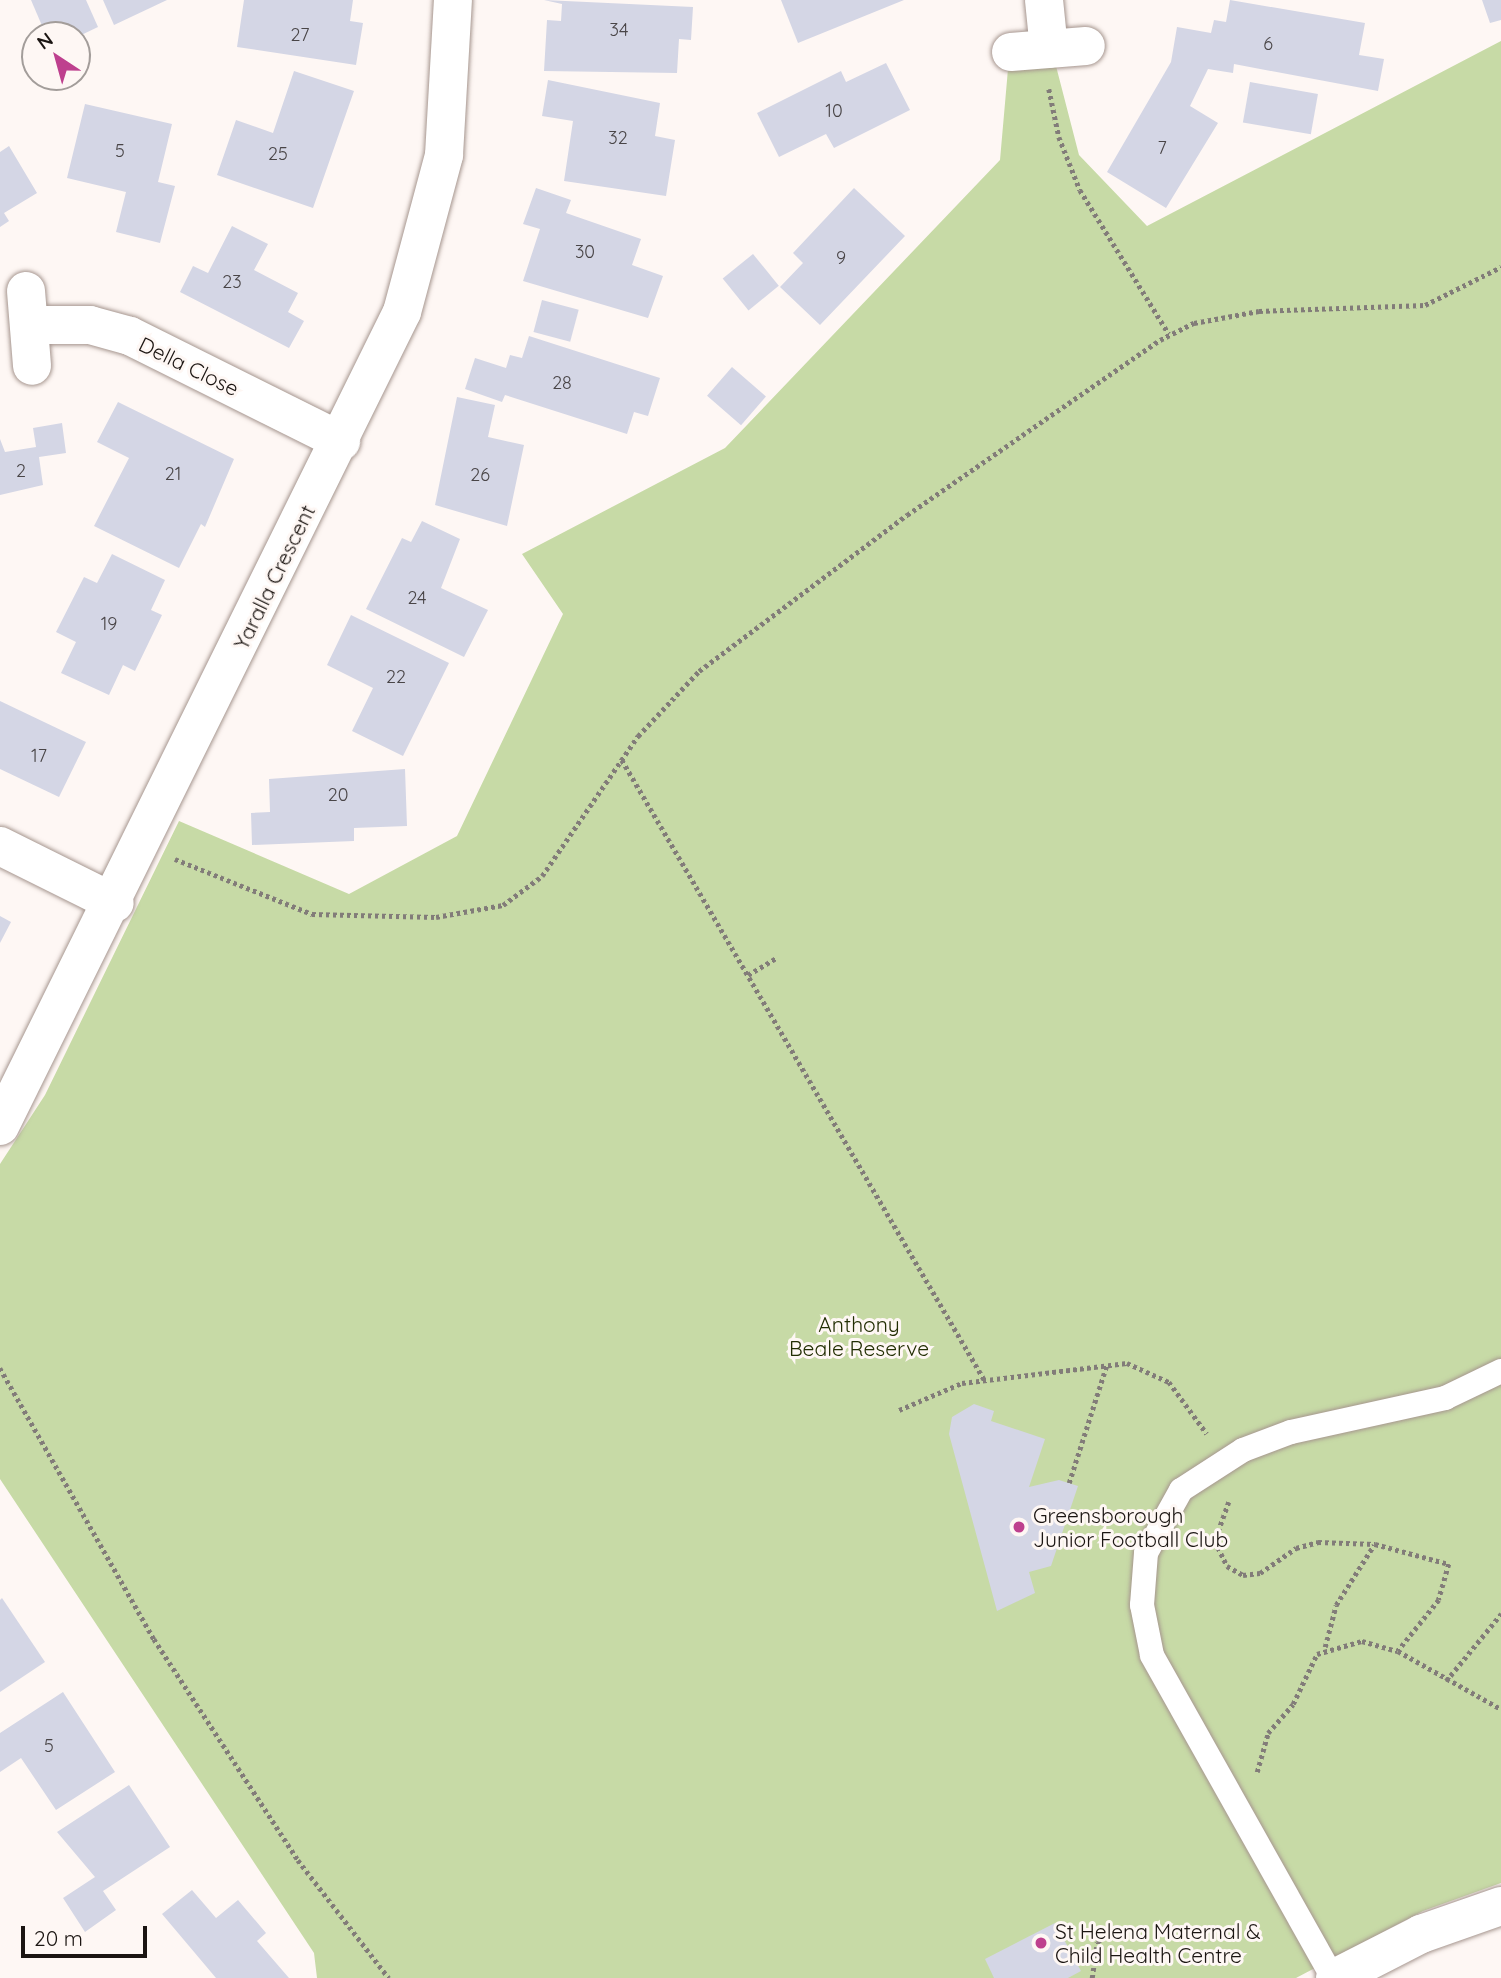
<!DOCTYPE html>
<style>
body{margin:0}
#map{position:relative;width:1501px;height:1978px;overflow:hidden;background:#fef7f4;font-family:Quicksand,sans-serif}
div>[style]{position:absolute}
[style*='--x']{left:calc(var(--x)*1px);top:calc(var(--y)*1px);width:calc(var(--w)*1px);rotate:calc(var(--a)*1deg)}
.green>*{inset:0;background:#c7daa6}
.building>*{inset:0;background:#d4d6e5;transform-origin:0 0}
.path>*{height:4.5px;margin-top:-2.25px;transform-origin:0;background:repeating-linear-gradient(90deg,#827c79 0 3.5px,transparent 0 7px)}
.roads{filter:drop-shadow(0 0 2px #a6968f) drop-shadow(0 0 2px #a6968f)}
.service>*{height:24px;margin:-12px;padding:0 12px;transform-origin:12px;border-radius:12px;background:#fff}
.minor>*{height:38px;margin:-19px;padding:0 19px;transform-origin:19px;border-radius:19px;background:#fff}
.dots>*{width:19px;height:19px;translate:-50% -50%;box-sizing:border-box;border:4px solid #fef7f4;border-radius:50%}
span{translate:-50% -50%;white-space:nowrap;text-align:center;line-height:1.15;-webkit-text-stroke:6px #fef7f4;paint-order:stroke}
.number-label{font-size:18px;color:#494547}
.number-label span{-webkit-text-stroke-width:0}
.street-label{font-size:21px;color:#1b1512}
.park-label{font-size:21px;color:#222e03}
.poi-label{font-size:21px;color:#1b1512}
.left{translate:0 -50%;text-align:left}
.north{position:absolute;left:21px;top:21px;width:70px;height:70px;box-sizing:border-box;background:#fef7f4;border:2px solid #a39d9a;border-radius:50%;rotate:324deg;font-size:19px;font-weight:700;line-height:28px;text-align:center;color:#1b1512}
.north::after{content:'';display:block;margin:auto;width:24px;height:32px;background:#be408e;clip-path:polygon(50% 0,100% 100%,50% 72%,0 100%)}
.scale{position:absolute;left:21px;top:1926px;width:126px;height:32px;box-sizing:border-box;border:4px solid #1b1512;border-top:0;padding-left:9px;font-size:21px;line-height:24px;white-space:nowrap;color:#1b1512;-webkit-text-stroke:5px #fef7f4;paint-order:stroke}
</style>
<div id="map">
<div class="green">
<i style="clip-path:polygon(1501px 41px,1501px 1883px,1423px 1911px,1296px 1978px,317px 1978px,314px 1953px,0 1479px,0 1164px,45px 1095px,179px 821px,349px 894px,457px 836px,563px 614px,522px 554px,725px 448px,1000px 160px,1008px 69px,1056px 66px,1079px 155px,1147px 226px)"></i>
</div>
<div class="building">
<i style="clip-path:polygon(31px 0,86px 0,98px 27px,77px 37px,46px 35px)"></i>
<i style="clip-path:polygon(103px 0,167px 0,114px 25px)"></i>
<i style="clip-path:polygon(244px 0,353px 0,350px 21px,363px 23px,356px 65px,237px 47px)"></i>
<i style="clip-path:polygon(544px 0,693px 7px,691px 40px,679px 39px,677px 73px,544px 71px,547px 20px,561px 21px,562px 4px)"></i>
<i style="clip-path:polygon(781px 0,904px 0,798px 43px)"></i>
<i style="clip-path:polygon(1230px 0,1365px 23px,1359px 55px,1384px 59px,1378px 91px,1234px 64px,1233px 73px,1208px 69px,1190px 106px,1218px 123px,1166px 208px,1107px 172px,1171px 62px,1177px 27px,1211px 33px,1214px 20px,1226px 22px)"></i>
<i style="clip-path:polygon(1482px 0,1501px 0,1501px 20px,1490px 23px)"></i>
<i style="clip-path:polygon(886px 63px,910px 110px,834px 148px,826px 134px,779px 157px,757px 113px,841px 71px,846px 82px)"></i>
<i style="clip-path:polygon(294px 71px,354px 91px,313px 208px,217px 175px,236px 120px,273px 133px)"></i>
<i style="clip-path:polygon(548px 80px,660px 103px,655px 136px,675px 140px,666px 196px,564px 181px,573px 121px,542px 116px)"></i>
<i style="left:1250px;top:82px;width:69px;height:41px;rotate:10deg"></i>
<i style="clip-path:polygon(85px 104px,172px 124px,158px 182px,175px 186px,160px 243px,116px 232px,126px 192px,67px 178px)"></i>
<i style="clip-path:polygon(9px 146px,37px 193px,4px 213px,9px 221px,0 227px,0 152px)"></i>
<i style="clip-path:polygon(536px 188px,571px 200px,566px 213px,641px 239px,632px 265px,663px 276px,648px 318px,523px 281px,540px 229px,523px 224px)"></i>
<i style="clip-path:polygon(854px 188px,905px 236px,820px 325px,780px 287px,803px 263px,793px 253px)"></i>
<i style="clip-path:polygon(232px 226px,268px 244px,254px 270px,298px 293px,288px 312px,304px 321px,289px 348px,180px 292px,193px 266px,208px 273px)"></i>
<i style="left:753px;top:254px;width:41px;height:39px;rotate:51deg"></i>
<i style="left:542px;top:300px;width:38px;height:33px;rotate:15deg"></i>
<i style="clip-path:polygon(529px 336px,660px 378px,648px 416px,634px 412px,627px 434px,505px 395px,502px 402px,465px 389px,475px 358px,506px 368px,510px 355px,522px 358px)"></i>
<i style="left:732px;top:367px;width:45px;height:38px;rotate:41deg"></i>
<i style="clip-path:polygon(457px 397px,495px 405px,488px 437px,524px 445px,507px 526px,435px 505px)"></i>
<i style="clip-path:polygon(118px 402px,234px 459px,205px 527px,201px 524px,179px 568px,94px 526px,129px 458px,97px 442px)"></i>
<i style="clip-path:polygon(62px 423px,66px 453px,39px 457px,43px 485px,0 495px,0 439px,5px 452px,36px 447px,33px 428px)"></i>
<i style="clip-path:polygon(422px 521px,460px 539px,441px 588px,488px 610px,464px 657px,366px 609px,402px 538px,411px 542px)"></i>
<i style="clip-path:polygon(112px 554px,165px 580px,151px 610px,162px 615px,135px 671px,123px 665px,109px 695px,61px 673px,76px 642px,56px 632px,84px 577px,97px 583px)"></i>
<i style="clip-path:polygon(351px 615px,449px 663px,403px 756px,352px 731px,373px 688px,327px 665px)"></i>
<i style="clip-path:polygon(0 701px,86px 742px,59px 797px,0 769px)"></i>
<i style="clip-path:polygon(405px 769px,407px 826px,354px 828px,354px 841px,252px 845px,251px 813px,270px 812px,269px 779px)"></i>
<i style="clip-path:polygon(0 916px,11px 922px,0 943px)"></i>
<i style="clip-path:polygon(974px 1404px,994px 1411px,991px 1421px,1045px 1439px,1029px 1487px,1059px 1480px,1078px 1486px,1051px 1566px,1029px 1572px,1035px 1593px,997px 1611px,949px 1434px,952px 1417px)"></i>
<i style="clip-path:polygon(2px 1598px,45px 1662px,0 1692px,0 1600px)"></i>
<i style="clip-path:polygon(63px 1692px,115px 1772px,56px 1810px,21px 1758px,0 1772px,0 1733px)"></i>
<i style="clip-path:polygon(129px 1785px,170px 1847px,103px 1891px,116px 1910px,85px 1932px,63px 1898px,95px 1877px,57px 1832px)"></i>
<i style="clip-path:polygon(192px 1890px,216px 1918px,238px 1900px,266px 1933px,257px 1941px,289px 1978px,216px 1978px,162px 1914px)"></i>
<i style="clip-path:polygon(1055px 1923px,1081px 1971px,1068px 1978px,994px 1978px,985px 1959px)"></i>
</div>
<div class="path">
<i style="--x:1049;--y:89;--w:49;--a:78.2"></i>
<i style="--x:1059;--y:137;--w:57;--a:68.4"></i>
<i style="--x:1080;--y:190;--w:169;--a:58.3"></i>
<i style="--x:622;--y:760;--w:719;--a:59.69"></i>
<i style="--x:175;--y:859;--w:148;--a:21.9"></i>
<i style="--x:312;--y:914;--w:124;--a:1.4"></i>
<i style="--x:436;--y:917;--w:68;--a:-10.2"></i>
<i style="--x:503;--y:905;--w:49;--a:-36.6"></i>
<i style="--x:542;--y:876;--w:170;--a:-55.6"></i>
<i style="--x:638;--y:736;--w:89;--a:-46.8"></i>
<i style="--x:699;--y:671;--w:260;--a:-36.9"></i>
<i style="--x:907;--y:515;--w:308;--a:-34.7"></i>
<i style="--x:1160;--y:340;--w:38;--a:-27"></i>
<i style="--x:1194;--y:323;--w:66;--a:-10.5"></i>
<i style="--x:1259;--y:311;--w:166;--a:-2.1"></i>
<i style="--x:1425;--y:305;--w:85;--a:-26.6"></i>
<i style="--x:748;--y:975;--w:33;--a:-31"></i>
<i style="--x:0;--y:1368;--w:312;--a:60.4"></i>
<i style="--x:154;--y:1639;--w:264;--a:56.9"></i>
<i style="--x:298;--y:1860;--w:149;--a:52.4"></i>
<i style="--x:899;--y:1410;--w:69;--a:-23.2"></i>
<i style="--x:962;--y:1383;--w:166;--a:-6.9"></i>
<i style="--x:1127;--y:1363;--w:46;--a:24.3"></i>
<i style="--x:1169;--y:1382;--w:64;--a:53.8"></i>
<i style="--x:1069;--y:1483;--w:125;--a:-72.3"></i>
<i style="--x:1229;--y:1502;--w:41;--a:109.7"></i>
<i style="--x:1215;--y:1541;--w:28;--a:64"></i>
<i style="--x:1227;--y:1566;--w:18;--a:29"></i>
<i style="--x:1243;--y:1575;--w:17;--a:-7"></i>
<i style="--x:1260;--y:1573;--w:44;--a:-34.8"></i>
<i style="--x:1296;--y:1548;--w:23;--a:-15"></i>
<i style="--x:1318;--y:1542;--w:57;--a:2"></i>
<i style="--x:1375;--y:1544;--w:77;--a:15.1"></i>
<i style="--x:1449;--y:1564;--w:37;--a:106"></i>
<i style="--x:1439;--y:1600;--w:65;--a:128.8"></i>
<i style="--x:1398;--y:1651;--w:118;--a:29.4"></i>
<i style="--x:1325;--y:1647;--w:43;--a:-75.3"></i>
<i style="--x:1336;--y:1605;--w:71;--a:-57.7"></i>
<i style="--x:1446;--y:1681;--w:87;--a:-50.6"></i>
<i style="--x:1257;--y:1772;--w:41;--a:-74.2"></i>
<i style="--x:1268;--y:1733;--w:38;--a:-49"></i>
<i style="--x:1293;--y:1704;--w:55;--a:-64.4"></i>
<i style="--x:1317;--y:1654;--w:47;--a:-16.1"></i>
<i style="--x:1362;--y:1641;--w:37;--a:16"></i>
<i style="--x:1092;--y:1978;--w:36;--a:-82"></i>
<i style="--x:1097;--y:1942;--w:20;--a:-37"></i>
</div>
<div class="roads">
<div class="service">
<i style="--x:1333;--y:1978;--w:370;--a:-119.3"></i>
<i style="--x:1152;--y:1655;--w:51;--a:-101.3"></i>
<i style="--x:1142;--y:1605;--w:52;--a:-85.6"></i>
<i style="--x:1146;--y:1553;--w:72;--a:-60.9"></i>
<i style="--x:1181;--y:1490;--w:74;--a:-32.8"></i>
<i style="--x:1243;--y:1450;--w:51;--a:-20.6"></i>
<i style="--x:1291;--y:1432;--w:158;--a:-12.4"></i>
<i style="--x:1445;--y:1398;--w:62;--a:-25.7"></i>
</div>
<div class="minor">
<i style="--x:1044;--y:0;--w:49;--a:84.2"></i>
<i style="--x:1011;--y:52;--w:75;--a:-4.6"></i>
<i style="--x:26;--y:291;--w:75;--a:85.4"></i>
<i style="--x:29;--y:325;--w:61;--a:0"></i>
<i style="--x:90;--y:325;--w:41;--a:15.4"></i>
<i style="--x:130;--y:336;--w:236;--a:26.5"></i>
<i style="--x:0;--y:846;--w:128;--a:26.4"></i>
<i style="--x:0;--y:1126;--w:908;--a:-63.72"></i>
<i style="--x:402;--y:312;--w:163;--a:-75"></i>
<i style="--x:444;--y:155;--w:155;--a:-86.7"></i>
<i style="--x:1335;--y:1978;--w:97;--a:-27.1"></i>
<i style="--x:1421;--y:1934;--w:85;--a:-19.3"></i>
</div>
</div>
<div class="dots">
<i style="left:1019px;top:1527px;background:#be408e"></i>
<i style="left:1041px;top:1943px;background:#be408e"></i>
</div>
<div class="number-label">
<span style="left:619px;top:30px">34</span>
<span style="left:300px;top:35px">27</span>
<span style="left:1268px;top:44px">6</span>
<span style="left:834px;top:111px">10</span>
<span style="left:618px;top:138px">32</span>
<span style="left:1162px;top:148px">7</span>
<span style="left:120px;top:151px">5</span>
<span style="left:278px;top:154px">25</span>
<span style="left:585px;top:252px">30</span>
<span style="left:841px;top:258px">9</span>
<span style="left:232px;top:282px">23</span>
<span style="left:562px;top:383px">28</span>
<span style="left:21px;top:471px">2</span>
<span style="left:173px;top:474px">21</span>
<span style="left:480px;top:475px">26</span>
<span style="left:417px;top:598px">24</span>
<span style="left:109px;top:624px">19</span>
<span style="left:396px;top:677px">22</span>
<span style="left:39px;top:756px">17</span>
<span style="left:338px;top:795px">20</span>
<span style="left:49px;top:1746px">5</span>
</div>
<div class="street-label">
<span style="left:189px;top:366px;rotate:26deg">Della Close</span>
<span style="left:274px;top:577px;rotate:-64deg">Yaralla Crescent</span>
</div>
<div class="park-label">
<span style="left:859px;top:1336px">Anthony<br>Beale Reserve</span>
</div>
<div class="poi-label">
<span class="left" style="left:1033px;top:1527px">Greensborough<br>Junior Football Club</span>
<span class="left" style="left:1055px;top:1943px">St Helena Maternal &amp;<br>Child Health Centre</span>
</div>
<div class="north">N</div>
<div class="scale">20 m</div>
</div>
